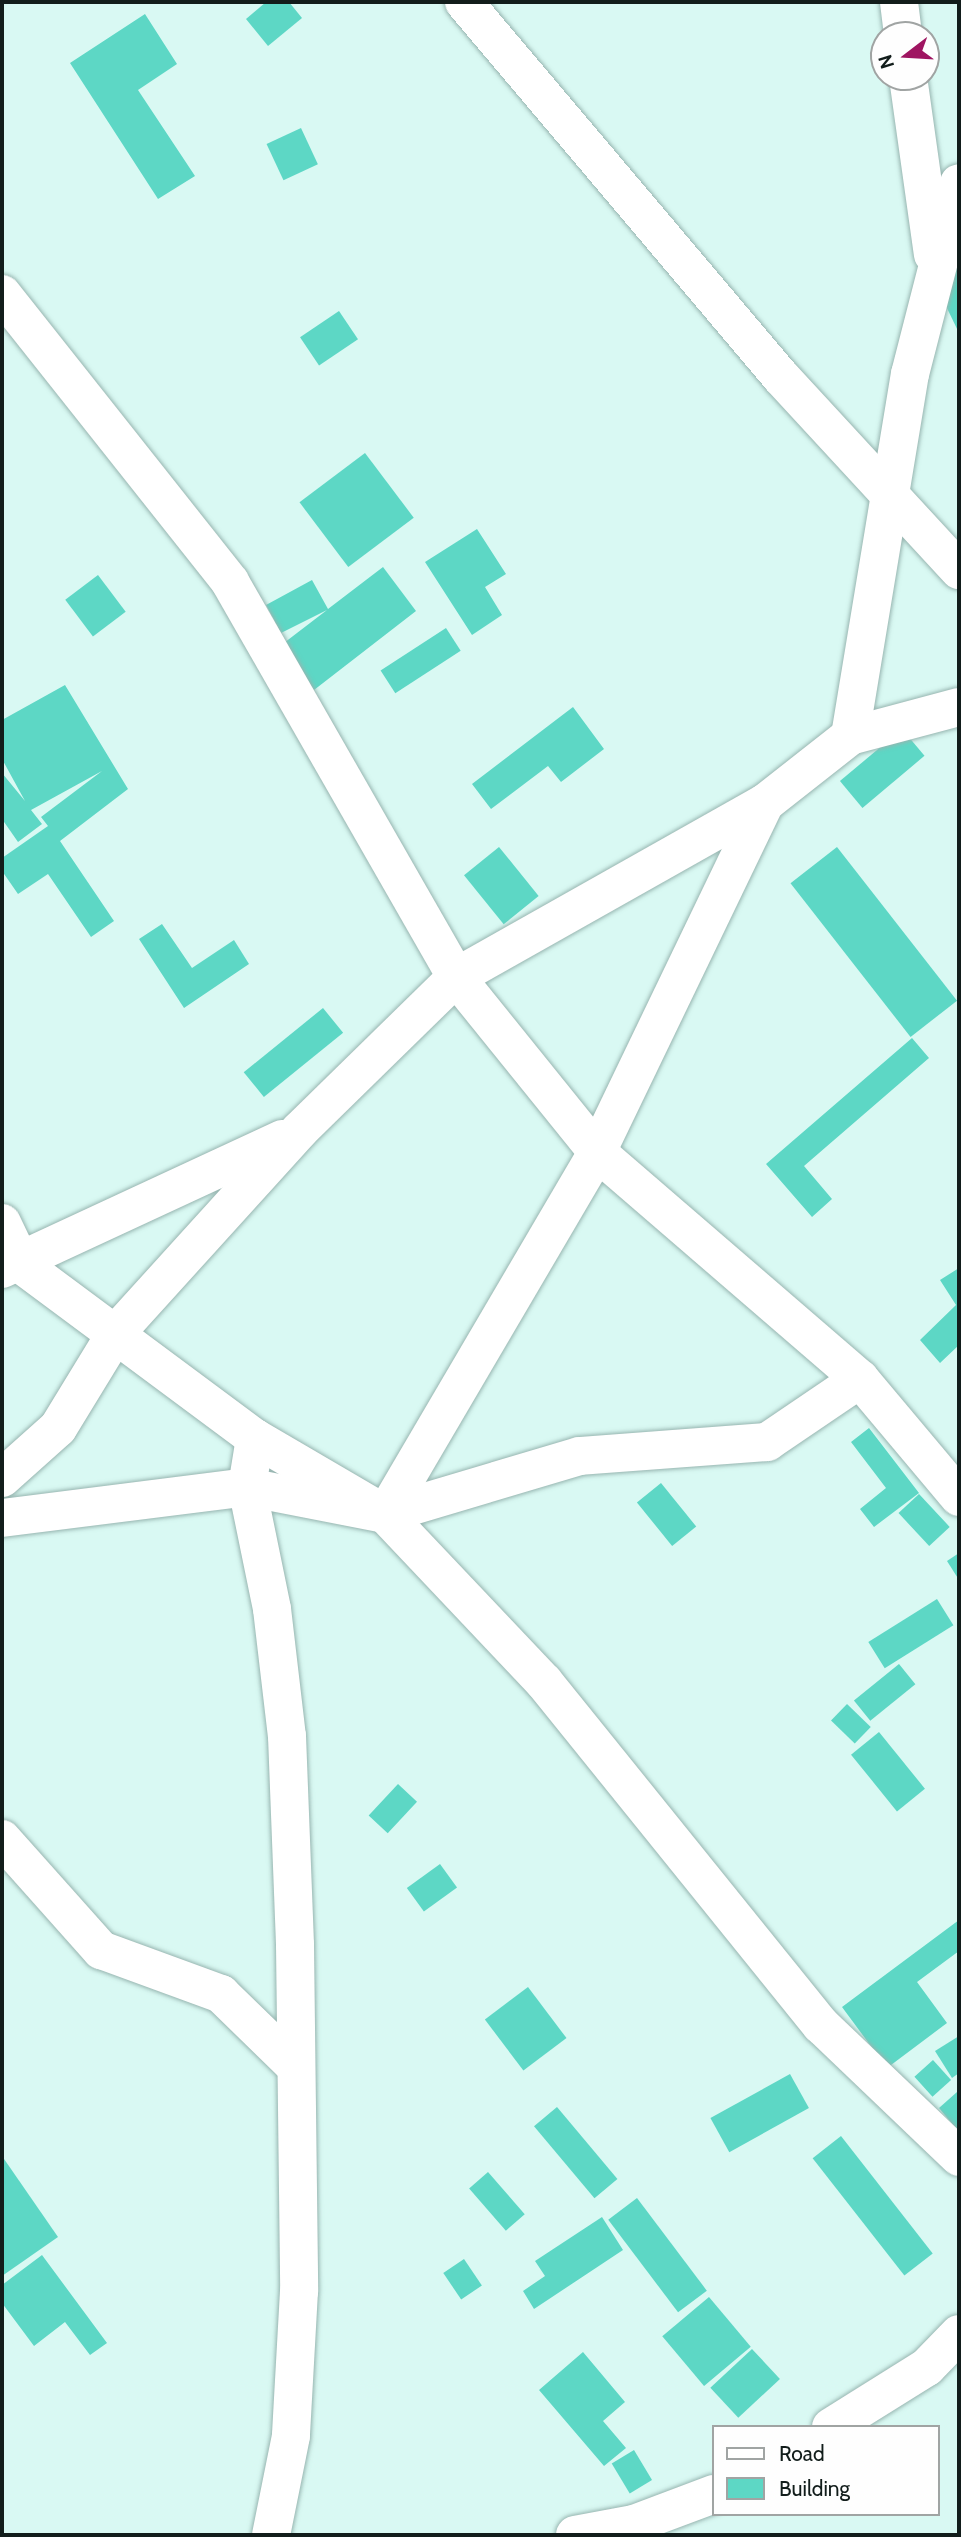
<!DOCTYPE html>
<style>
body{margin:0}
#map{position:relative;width:961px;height:2537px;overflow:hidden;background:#d9f9f3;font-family:Cabin,sans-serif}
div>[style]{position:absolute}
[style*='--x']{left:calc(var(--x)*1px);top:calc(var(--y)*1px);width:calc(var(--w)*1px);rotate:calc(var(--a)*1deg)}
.building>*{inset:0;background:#5dd7c5;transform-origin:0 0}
.roads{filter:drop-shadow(0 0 2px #97b5b0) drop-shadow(0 0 2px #97b5b0)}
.street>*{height:38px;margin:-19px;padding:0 19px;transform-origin:19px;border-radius:19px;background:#fff}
span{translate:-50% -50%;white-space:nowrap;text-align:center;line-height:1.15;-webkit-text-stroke:6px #fefefe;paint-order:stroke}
.frame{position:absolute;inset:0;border:4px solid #121d1b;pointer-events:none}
.legend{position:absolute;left:712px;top:2425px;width:228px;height:91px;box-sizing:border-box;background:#fefefe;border:2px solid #a0a4a3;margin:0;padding:9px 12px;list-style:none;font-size:21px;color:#121d1b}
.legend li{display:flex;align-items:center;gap:14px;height:35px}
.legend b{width:35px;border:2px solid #a0a4a3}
.north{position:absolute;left:870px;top:21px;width:70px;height:70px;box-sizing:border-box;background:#fefefe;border:2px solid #a0a4a3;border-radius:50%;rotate:253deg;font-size:19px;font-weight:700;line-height:28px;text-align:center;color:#121d1b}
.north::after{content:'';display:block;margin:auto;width:24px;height:32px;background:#9f1561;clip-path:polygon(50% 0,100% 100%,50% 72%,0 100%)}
</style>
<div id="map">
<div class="building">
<i style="clip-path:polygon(266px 2px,289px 2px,302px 18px,268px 46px,246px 19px)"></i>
<i style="clip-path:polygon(145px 14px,177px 64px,138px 90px,195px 176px,158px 199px,70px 63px)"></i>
<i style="left:301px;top:128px;width:40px;height:38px;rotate:65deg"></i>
<i style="clip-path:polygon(959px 229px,959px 333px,918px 248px)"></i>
<i style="left:339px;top:311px;width:34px;height:47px;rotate:56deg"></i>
<i style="left:365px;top:453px;width:81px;height:82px;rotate:53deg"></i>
<i style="clip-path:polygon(477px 529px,506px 574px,485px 587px,502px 615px,472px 635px,425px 562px)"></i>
<i style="clip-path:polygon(383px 567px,416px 611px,314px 690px,280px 646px,327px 610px,281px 633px,266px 605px,312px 580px,328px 609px)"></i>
<i style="left:98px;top:575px;width:46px;height:41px;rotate:53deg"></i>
<i style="left:446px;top:628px;width:27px;height:78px;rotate:57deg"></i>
<i style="clip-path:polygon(65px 685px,128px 789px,60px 841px,114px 921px,91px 937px,48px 874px,18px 894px,2px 871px,2px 858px,48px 826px,41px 817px,102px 771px,31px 810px,42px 824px,18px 842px,2px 819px,2px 773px,25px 801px,2px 759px,2px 720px)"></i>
<i style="clip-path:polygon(573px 707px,604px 749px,561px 782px,548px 766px,491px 809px,472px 784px)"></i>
<i style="left:902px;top:729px;width:35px;height:81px;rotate:50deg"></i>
<i style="left:499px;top:847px;width:63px;height:45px;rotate:51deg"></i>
<i style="left:837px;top:847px;width:195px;height:59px;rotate:52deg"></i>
<i style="clip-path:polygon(162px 924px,192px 968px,234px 940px,249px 964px,184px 1008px,139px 939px)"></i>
<i style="left:323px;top:1008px;width:32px;height:102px;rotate:51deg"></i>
<i style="clip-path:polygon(912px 1038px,929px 1058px,804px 1166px,832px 1199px,812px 1217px,766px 1164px)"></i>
<i style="clip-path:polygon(959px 1268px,959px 1345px,940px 1363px,920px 1340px,956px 1305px,940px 1280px)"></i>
<i style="clip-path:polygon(869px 1428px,919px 1493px,874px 1527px,860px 1509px,886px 1488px,851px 1442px)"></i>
<i style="left:661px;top:1483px;width:56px;height:31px;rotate:51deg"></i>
<i style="left:919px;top:1494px;width:45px;height:28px;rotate:47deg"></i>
<i style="clip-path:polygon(959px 1553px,959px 1580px,947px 1561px)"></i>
<i style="left:937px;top:1599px;width:31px;height:81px;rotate:58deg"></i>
<i style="left:899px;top:1664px;width:26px;height:58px;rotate:51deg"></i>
<i style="left:847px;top:1704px;width:33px;height:23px;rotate:44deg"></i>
<i style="left:879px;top:1732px;width:73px;height:36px;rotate:51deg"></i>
<i style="left:398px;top:1784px;width:26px;height:43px;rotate:43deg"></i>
<i style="left:440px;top:1864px;width:29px;height:41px;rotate:54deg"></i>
<i style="clip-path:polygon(959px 1920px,959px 1951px,917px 1982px,947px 2023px,887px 2068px,842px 2007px)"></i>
<i style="left:528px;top:1987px;width:64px;height:54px;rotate:53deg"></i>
<i style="clip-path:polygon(959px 2036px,959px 2073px,952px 2078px,935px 2051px)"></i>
<i style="left:933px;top:2060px;width:27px;height:25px;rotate:48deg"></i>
<i style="left:790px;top:2074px;width:39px;height:91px;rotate:61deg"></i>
<i style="clip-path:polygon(957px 2092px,959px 2094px,959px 2132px,939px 2108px)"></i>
<i style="left:557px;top:2107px;width:94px;height:30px;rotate:50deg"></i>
<i style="left:841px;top:2136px;width:149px;height:36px;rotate:52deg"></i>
<i style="clip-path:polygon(2px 2156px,58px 2237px,2px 2276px)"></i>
<i style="left:488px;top:2172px;width:56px;height:25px;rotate:49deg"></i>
<i style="left:637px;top:2198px;width:116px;height:36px;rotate:53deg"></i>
<i style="clip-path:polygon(602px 2217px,623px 2250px,534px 2309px,523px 2291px,545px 2276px,535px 2261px)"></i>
<i style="clip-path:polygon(42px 2255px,107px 2343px,90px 2355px,65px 2322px,34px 2346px,2px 2303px,2px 2285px)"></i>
<i style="left:464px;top:2259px;width:32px;height:25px;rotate:56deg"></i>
<i style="left:709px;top:2297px;width:65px;height:61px;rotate:50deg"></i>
<i style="left:752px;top:2349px;width:41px;height:57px;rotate:47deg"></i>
<i style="clip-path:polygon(583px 2352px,625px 2402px,603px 2421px,626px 2448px,604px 2466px,539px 2390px)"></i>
<i style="left:634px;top:2450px;width:35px;height:26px;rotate:59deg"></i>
</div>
<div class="roads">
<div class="street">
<i style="--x:464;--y:2;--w:491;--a:49.8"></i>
<i style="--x:781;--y:377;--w:263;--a:47.3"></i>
<i style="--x:899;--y:2;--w:33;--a:83"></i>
<i style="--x:908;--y:77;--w:179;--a:82"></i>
<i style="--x:2;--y:294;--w:367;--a:51.6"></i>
<i style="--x:230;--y:582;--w:455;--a:60.2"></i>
<i style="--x:456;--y:977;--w:225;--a:51.1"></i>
<i style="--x:597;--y:1152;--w:347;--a:40.8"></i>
<i style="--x:860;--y:1379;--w:154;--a:50"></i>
<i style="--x:850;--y:736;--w:367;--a:-80.6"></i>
<i style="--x:910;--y:374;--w:197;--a:-75.6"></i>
<i style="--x:2;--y:1223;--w:47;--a:64.5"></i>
<i style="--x:22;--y:1265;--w:290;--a:36.6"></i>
<i style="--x:255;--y:1438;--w:151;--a:30.3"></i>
<i style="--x:385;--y:1514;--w:231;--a:46.6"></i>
<i style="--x:544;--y:1682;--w:441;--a:51.1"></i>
<i style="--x:821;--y:2025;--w:191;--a:43.7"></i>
<i style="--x:2;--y:1269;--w:309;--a:-24.9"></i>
<i style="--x:255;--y:1438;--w:50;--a:99.3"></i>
<i style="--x:247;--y:1487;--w:125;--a:78.4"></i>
<i style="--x:272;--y:1609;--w:128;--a:83.3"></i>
<i style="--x:287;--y:1736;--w:209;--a:87.8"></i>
<i style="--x:295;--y:1945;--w:346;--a:89.3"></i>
<i style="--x:299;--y:2291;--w:145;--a:93.2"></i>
<i style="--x:291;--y:2436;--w:101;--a:101.4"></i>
<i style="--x:2;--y:1478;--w:75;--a:-41.8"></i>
<i style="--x:58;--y:1428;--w:111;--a:-58.6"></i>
<i style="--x:116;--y:1333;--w:274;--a:-47.8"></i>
<i style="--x:300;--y:1130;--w:219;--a:-44.4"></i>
<i style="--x:456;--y:977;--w:355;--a:-29.4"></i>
<i style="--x:765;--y:803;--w:108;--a:-38.2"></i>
<i style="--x:850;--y:736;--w:113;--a:-14.9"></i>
<i style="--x:385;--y:1514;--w:420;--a:-59.6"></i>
<i style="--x:597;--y:1152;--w:387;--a:-64.3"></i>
<i style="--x:2;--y:1518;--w:247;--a:-7.2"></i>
<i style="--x:247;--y:1487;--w:141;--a:11.1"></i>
<i style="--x:385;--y:1514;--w:203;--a:-16.6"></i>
<i style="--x:580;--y:1456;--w:188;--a:-4.3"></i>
<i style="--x:767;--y:1442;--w:112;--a:-34.1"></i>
<i style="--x:2;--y:1839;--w:149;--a:48.3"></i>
<i style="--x:101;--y:1950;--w:128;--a:20.1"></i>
<i style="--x:221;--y:1994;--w:103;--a:44.2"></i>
<i style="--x:831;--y:2427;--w:113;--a:-32"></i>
<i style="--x:927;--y:2367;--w:46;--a:-45.9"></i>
<i style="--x:575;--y:2535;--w:60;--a:-10.6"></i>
<i style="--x:634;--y:2524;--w:85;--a:-20.6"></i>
</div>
</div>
<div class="frame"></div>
<ul class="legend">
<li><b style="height:9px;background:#fff"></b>Road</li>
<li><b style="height:19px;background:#5dd7c5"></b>Building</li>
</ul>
<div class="north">N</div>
</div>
